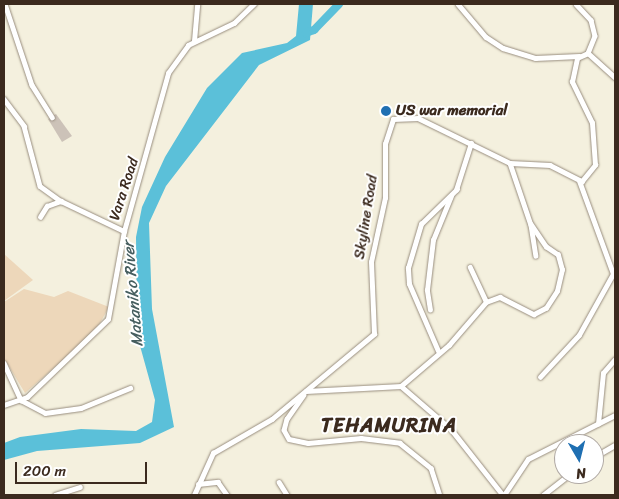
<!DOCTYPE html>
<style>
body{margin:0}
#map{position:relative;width:619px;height:499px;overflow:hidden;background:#f4f0de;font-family:Sriracha,sans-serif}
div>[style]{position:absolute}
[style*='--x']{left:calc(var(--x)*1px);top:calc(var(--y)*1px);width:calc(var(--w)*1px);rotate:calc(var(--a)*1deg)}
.built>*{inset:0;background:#edd7ba}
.industrial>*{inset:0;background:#ccc2b8}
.water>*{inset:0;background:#5bc0d9}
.river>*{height:8px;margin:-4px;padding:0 4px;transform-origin:4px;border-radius:4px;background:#5bc0d9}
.roads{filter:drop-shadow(0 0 1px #988d7e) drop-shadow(0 0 1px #988d7e)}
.minor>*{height:4.5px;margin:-2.25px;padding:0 2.25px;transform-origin:2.25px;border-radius:2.25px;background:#fff}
.dots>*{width:14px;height:14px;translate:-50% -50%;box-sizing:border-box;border:2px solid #fff;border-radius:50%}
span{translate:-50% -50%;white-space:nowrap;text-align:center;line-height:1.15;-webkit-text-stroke:4px #fff;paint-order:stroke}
.poi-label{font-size:15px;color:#3b2a1e;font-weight:700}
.left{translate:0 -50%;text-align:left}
.street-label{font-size:15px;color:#3b2a1e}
.water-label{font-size:16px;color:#465e5f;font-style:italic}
.district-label{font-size:20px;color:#3b2a1e;font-weight:700;letter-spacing:1px}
.frame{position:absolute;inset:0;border:5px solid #3b2a1e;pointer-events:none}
.north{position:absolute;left:554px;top:434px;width:50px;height:50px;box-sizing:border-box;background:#fff;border:1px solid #b1aaa5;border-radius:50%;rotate:172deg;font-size:14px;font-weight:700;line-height:20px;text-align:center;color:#3b2a1e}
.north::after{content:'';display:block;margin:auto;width:18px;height:22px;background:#1f6fb2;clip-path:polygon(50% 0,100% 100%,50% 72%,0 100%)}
.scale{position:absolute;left:15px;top:462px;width:132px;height:22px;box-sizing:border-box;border:2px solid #3b2a1e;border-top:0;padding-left:6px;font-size:15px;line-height:18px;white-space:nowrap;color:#3b2a1e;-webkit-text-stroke:4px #fff;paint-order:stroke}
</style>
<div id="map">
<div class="built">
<i style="clip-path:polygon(4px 254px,33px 280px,4px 301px)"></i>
<i style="clip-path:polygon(24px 289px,54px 297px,68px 291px,109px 307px,95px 332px,25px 393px,4px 358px,4px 302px)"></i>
</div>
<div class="industrial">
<i style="clip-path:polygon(56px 114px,72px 136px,62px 142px,48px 119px)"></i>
</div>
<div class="water">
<i style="clip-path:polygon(299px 4px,313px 4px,310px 40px,259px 65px,166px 186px,149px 223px,152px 309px,174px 427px,140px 443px,37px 451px,4px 460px,4px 443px,20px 437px,81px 429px,136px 431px,152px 422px,155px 400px,137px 335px,136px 237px,142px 207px,165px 157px,207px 88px,242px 53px,287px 43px,296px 36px)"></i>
</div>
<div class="river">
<i style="--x:306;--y:33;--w:9;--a:-21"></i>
<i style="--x:314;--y:30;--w:36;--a:-46"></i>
</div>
<div class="roads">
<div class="minor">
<i style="--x:5;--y:4;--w:85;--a:71.6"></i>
<i style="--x:32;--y:85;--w:38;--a:58"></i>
<i style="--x:458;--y:4;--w:43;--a:49.7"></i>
<i style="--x:486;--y:37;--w:20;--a:33"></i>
<i style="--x:503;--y:48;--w:34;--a:17"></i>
<i style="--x:535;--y:58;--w:44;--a:-2.6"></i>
<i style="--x:576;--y:4;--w:22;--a:47"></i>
<i style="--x:591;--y:20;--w:16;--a:76"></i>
<i style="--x:595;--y:36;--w:18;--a:112"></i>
<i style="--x:194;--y:41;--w:37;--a:-85"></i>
<i style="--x:588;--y:53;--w:36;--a:42"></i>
<i style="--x:4;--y:99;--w:34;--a:53"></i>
<i style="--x:24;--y:126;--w:62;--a:75.1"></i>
<i style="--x:40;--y:186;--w:26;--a:36"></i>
<i style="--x:510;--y:163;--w:65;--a:71.3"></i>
<i style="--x:531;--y:225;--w:31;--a:81"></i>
<i style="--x:456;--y:190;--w:49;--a:-72.3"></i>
<i style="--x:40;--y:217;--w:13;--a:-58"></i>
<i style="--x:47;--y:206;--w:15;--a:-20"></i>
<i style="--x:61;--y:201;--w:70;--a:25.5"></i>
<i style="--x:486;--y:302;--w:15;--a:-20"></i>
<i style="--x:500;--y:297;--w:38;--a:27"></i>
<i style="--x:534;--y:314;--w:13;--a:-27"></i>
<i style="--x:546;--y:308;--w:20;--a:-57"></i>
<i style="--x:557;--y:291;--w:22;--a:-77"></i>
<i style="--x:562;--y:270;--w:16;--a:-105"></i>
<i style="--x:558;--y:255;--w:14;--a:-146"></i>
<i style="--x:546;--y:247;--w:27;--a:-124"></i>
<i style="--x:430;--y:310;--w:20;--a:-99"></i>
<i style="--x:427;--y:290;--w:50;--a:-83.2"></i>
<i style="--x:433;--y:240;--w:48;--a:-67.8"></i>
<i style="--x:438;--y:351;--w:73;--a:-113.4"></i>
<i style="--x:409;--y:284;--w:16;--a:-94"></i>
<i style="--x:408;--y:268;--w:46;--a:-73.5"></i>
<i style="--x:421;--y:224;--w:50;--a:-44.2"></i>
<i style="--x:4;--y:363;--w:41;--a:65.3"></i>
<i style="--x:21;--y:400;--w:27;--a:28"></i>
<i style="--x:45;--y:413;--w:36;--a:-8"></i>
<i style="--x:81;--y:408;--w:53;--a:-22.2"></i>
<i style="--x:540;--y:377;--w:57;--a:-47.1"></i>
<i style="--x:579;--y:335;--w:70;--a:-60.9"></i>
<i style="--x:613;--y:274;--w:99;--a:-110.1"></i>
<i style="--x:401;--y:386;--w:63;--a:-40.5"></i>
<i style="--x:449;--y:345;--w:57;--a:-49.3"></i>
<i style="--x:486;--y:302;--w:38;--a:-115"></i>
<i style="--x:306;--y:391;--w:95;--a:-3"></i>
<i style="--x:401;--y:386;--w:66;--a:40.7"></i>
<i style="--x:451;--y:429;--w:84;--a:51.8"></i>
<i style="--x:304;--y:395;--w:29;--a:125"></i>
<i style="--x:287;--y:419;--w:11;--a:105"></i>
<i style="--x:284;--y:430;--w:10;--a:61"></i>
<i style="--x:289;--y:439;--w:19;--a:12"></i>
<i style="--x:308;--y:443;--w:53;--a:-5.4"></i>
<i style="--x:361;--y:438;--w:39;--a:7"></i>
<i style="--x:400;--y:443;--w:40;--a:39"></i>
<i style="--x:431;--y:468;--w:28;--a:72"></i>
<i style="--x:4;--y:405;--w:24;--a:-19"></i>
<i style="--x:27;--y:397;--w:112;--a:-43.9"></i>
<i style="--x:108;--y:319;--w:89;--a:-79.7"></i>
<i style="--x:124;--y:231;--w:164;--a:-74.4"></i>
<i style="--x:168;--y:73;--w:34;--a:-54"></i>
<i style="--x:188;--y:45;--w:51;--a:-25.6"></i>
<i style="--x:234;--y:23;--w:28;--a:-44"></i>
<i style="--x:598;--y:424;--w:51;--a:-84.4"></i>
<i style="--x:603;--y:373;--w:18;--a:-49"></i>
<i style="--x:594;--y:457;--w:24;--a:-30"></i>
<i style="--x:279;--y:482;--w:15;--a:58"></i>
<i style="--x:198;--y:484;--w:20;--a:-6"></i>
<i style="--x:218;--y:482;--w:16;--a:55"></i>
<i style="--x:55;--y:495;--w:26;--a:-18"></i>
<i style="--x:194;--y:495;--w:46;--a:-65.7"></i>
<i style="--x:213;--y:453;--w:68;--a:-30"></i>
<i style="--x:272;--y:419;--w:133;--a:-39.8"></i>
<i style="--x:374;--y:334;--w:72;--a:-92.4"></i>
<i style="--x:371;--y:262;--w:66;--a:-77.7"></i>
<i style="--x:385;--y:198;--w:54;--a:-90"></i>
<i style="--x:385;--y:144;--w:26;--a:-72"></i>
<i style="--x:393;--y:119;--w:25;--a:-2"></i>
<i style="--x:418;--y:118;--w:102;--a:26.1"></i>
<i style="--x:510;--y:163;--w:40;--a:2.9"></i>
<i style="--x:550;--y:165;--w:36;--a:27"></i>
<i style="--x:582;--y:181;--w:21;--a:-51"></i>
<i style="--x:595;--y:165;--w:42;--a:-94.1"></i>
<i style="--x:592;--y:123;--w:46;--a:-116"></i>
<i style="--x:572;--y:82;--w:25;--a:-78"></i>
<i style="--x:577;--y:58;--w:12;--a:-24"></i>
<i style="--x:504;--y:495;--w:43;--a:-56.3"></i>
<i style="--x:528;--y:459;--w:97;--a:-26.8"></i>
<i style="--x:543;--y:495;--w:34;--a:-38"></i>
</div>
</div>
<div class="dots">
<i style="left:386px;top:111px;background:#1f6fb2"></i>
</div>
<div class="poi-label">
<span class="left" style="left:396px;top:111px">US war memorial</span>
</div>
<div class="street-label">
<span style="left:124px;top:189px;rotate:-72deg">Vara Road</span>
<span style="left:366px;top:217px;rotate:-81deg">Skyline Road</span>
</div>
<div class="water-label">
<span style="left:133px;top:294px;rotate:-95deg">Mataniko River</span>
</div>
<div class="district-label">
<span style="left:389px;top:425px">TEHAMURINA</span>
</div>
<div class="frame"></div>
<div class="north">N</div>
<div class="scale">200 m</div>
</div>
